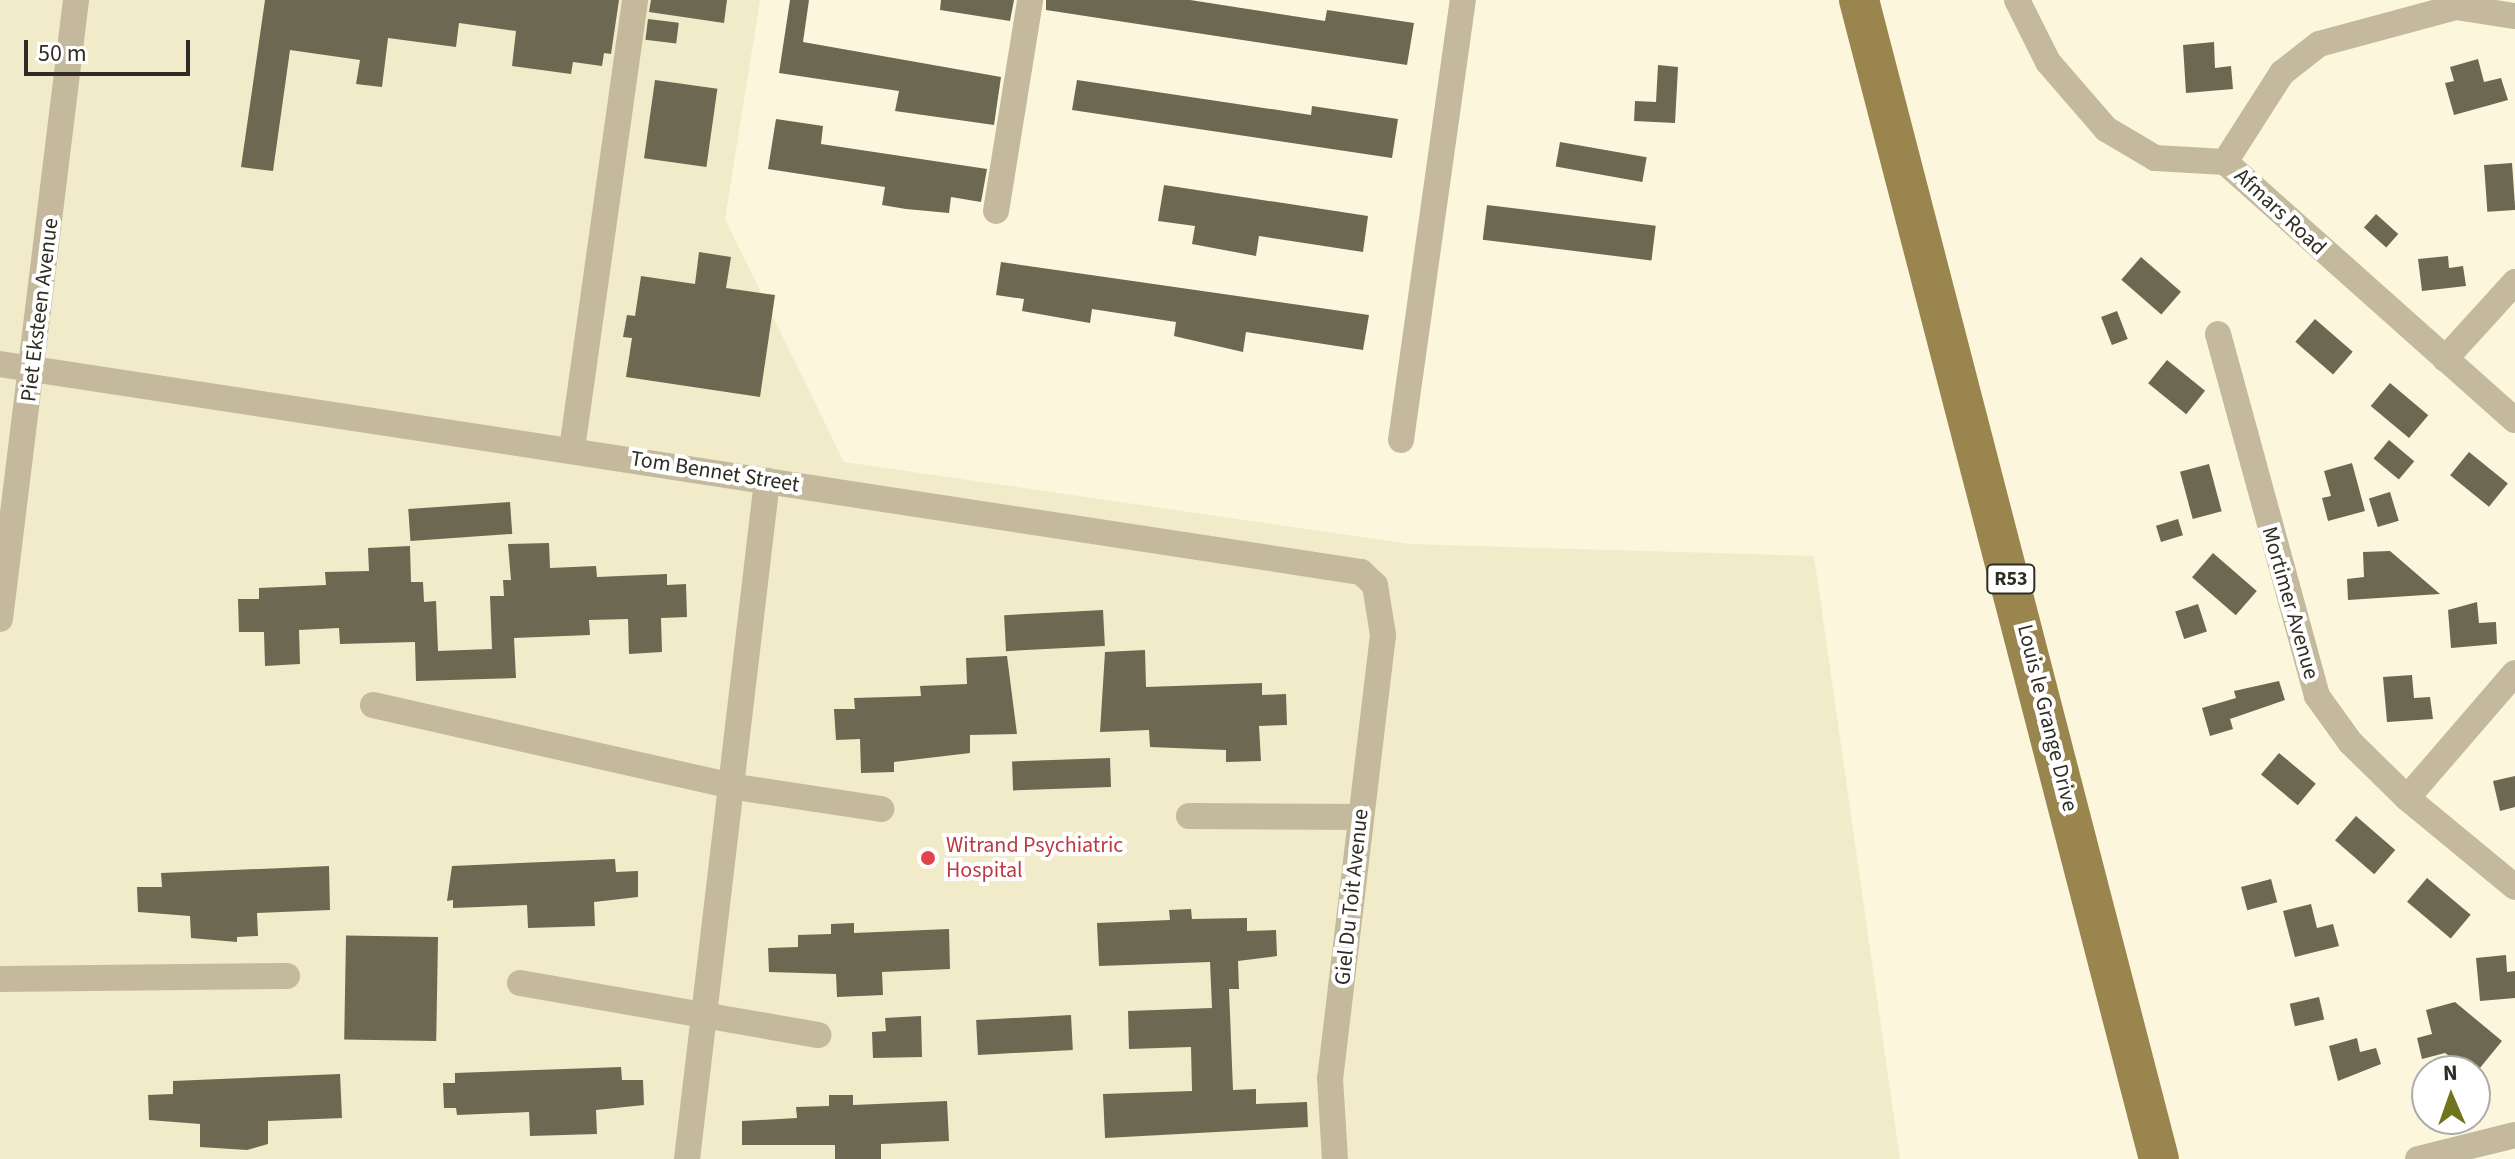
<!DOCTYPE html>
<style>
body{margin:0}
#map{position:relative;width:2515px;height:1159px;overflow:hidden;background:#fbf6dc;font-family:"Source Sans 3",sans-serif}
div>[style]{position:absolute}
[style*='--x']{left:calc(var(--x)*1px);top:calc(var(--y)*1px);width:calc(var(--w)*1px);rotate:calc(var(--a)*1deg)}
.built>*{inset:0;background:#f1ebc9}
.building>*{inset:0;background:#6d6852;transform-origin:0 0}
.minor>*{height:26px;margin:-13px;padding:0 13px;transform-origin:13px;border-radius:13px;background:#c4b99c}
.primary>*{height:40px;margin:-20px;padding:0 20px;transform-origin:20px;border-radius:20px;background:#9b854e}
.dots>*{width:22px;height:22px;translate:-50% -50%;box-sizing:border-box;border:4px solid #fff;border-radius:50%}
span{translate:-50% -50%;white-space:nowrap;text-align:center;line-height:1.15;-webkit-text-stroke:8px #fff;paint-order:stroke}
.shield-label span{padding:2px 6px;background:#fff;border:2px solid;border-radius:6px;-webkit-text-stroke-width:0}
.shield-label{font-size:20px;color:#2f2d23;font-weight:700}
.street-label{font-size:22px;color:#2f2d23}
.health-label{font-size:22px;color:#be3a42}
.left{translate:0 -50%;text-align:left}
.north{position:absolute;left:2411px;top:1055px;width:80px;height:80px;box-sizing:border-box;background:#fff;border:2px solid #acaba7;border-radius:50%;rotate:358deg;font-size:22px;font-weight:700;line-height:32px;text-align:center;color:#2f2d23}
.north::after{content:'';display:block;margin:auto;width:28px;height:36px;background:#70751d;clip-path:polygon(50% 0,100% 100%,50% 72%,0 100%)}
.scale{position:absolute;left:24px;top:40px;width:166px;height:36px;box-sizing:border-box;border:4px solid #2f2d23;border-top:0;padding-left:10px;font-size:24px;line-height:28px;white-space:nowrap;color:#2f2d23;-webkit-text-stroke:6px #fff;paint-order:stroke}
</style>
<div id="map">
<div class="built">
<i style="clip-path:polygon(0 0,760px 0,725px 219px,844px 462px,1410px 544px,1814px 556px,1900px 1159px,0 1159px)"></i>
</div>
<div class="building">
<i style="clip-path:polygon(265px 0,619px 0,611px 54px,604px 53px,602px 66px,573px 62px,571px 74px,512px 66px,516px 31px,459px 23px,456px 47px,388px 38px,382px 87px,356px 84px,360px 60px,290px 50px,273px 171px,241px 167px)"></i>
<i style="clip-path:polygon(651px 0,727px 0,724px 23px,649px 12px)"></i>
<i style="clip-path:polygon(790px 0,809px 0,803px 42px,1001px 77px,994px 125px,895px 111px,899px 91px,779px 73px)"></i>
<i style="clip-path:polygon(941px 0,1014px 0,1010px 21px,940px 10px)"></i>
<i style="clip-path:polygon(1046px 0,1190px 0,1325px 21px,1327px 10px,1414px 23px,1407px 65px,1046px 10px)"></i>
<i style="left:648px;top:19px;width:31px;height:21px;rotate:7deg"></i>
<i style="clip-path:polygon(2214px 42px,2215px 68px,2231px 66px,2233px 89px,2186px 93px,2183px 45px)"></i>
<i style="clip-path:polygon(2478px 59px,2484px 82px,2501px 78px,2508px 100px,2454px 115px,2445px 83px,2454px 81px,2450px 67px)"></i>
<i style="clip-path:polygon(1658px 65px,1678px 67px,1675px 123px,1634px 121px,1635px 101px,1656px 102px)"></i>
<i style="left:655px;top:80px;width:63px;height:79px;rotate:8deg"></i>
<i style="clip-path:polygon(1077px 80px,1311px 115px,1312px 106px,1398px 119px,1392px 158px,1072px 110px)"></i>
<i style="clip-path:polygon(776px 119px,823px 126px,821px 144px,987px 169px,981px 202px,951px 197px,949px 213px,906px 209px,882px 205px,885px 187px,768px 169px)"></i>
<i style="left:1560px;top:142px;width:88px;height:25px;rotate:10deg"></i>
<i style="left:2512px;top:163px;width:47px;height:28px;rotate:86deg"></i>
<i style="clip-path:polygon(1164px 185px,1368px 216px,1363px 252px,1259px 236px,1256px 256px,1192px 244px,1195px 226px,1158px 221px)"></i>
<i style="left:1487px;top:205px;width:170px;height:35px;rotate:7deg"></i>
<i style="left:2376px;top:214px;width:30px;height:18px;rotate:42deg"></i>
<i style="clip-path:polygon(699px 252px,731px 257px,726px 288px,775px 295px,760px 397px,626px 377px,632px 338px,623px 337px,627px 315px,635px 316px,641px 276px,695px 284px)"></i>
<i style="clip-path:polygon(2448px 256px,2449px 268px,2463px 266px,2466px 286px,2422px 291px,2418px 259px)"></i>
<i style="left:2141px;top:257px;width:53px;height:30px;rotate:41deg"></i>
<i style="clip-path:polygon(1001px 262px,1369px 315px,1363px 350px,1246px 332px,1243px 352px,1174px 336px,1176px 322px,1092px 309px,1090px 323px,1022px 311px,1024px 299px,996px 295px)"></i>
<i style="left:2117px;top:311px;width:30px;height:17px;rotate:69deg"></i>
<i style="left:2315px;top:319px;width:50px;height:30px;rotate:41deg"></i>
<i style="left:2167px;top:360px;width:49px;height:30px;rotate:39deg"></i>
<i style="left:2390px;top:383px;width:50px;height:30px;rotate:40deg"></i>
<i style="left:2389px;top:440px;width:33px;height:24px;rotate:40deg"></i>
<i style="left:2469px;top:452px;width:50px;height:30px;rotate:39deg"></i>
<i style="clip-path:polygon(2352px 463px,2365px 511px,2328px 521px,2322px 498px,2331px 496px,2324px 471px)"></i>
<i style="left:2209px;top:464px;width:49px;height:30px;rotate:75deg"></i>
<i style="left:2390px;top:492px;width:30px;height:22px;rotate:73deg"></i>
<i style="left:510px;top:502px;width:32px;height:102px;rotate:86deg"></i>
<i style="left:2178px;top:519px;width:17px;height:23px;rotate:73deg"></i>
<i style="clip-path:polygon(549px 543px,550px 568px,596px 566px,597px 577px,667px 574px,667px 585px,686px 584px,687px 617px,661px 618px,662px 652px,629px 654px,628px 619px,589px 620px,590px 635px,514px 638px,516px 678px,416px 681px,415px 642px,340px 644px,339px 628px,299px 630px,300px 664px,265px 666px,264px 632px,239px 632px,238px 599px,259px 599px,259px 588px,326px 585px,325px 572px,369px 571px,368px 548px,410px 546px,411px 582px,423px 582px,424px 602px,436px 601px,438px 651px,492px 649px,490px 596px,504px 596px,503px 580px,511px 580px,508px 544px)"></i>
<i style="clip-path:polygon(2390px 551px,2440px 594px,2348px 600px,2347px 579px,2364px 577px,2363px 552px)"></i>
<i style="left:2213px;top:553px;width:58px;height:32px;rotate:41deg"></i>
<i style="clip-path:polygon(2477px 602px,2479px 623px,2496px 622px,2497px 644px,2451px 648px,2448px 610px)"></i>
<i style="left:2198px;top:604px;width:29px;height:24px;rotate:72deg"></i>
<i style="left:1103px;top:610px;width:36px;height:99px;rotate:87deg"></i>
<i style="clip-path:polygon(1145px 650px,1146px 687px,1262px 683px,1262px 695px,1286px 694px,1287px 725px,1259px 726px,1261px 761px,1226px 762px,1226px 750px,1150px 747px,1149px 730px,1100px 732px,1105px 652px)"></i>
<i style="clip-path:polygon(1007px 656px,1017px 734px,970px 735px,970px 753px,894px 762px,894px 772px,861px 773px,860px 739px,836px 740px,834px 709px,855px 709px,854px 698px,921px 696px,920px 686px,967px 684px,966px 658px)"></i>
<i style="clip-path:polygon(2412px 675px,2414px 698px,2430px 697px,2433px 719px,2387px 722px,2383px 677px)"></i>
<i style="clip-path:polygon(2279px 681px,2285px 700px,2230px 719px,2233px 729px,2210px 736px,2202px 708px,2236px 698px,2234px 691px)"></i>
<i style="left:2279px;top:753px;width:48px;height:28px;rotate:40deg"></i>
<i style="left:1110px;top:758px;width:29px;height:98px;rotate:88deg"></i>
<i style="clip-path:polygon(2515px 776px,2515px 807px,2500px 811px,2493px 781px)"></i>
<i style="left:2356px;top:816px;width:52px;height:32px;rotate:41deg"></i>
<i style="clip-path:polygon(615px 859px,616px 872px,638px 871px,638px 897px,594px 902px,595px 926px,528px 928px,527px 905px,453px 908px,453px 900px,447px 901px,452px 866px)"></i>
<i style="clip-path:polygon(329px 866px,330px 910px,257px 913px,258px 936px,237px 937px,237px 942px,191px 938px,190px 916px,138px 912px,137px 887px,162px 887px,161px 873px)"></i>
<i style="left:2427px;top:878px;width:57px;height:31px;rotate:40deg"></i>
<i style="left:2271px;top:879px;width:24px;height:31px;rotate:75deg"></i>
<i style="clip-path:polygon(2311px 904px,2317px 928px,2333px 924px,2339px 946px,2295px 957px,2283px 911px)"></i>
<i style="clip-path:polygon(1191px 909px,1192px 919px,1247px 918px,1247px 931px,1276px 930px,1277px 956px,1238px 961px,1239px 989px,1229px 989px,1233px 1090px,1256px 1089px,1256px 1104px,1307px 1102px,1308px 1127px,1105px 1138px,1103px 1094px,1192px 1091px,1191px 1047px,1129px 1049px,1128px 1011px,1212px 1008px,1210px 962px,1099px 966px,1097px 923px,1170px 920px,1169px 910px)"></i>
<i style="clip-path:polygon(854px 923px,854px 933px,949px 929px,950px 969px,882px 972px,883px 995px,837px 997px,836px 974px,769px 972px,768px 948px,798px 947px,798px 935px,831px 934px,831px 924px)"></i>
<i style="left:438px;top:937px;width:104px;height:92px;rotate:91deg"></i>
<i style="clip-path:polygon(2506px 955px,2507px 972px,2515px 971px,2515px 998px,2480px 1001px,2476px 958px)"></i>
<i style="left:2319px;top:997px;width:23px;height:30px;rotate:77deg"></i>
<i style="clip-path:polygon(2455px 1002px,2502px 1041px,2475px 1074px,2445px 1053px,2422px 1059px,2417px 1038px,2432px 1034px,2426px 1010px)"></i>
<i style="left:1071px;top:1015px;width:35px;height:95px;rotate:87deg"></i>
<i style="clip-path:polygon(921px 1016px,922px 1057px,873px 1058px,872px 1032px,886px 1031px,885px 1018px)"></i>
<i style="clip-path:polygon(2357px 1038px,2360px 1052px,2376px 1048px,2381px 1064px,2338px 1081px,2329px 1046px)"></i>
<i style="clip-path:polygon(621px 1067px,622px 1080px,643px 1080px,644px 1105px,596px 1110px,597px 1134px,530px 1136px,529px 1112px,457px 1115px,456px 1108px,444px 1108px,443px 1083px,455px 1083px,455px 1073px)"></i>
<i style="clip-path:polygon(340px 1074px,342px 1118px,268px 1121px,268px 1144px,247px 1150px,200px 1147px,200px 1124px,149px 1120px,148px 1095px,173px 1094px,173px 1081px)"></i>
<i style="clip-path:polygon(829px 1095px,853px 1095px,853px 1105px,947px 1101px,949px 1141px,881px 1144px,881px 1159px,835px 1159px,835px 1145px,742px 1145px,742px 1121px,797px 1118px,796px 1107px,829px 1106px)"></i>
</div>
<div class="minor">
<i style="--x:2017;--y:0;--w:69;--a:63.4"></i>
<i style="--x:2048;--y:62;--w:89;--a:49.1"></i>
<i style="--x:2106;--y:129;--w:57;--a:30.6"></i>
<i style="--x:2155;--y:158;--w:70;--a:3.3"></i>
<i style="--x:2225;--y:162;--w:388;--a:41.7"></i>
<i style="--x:2225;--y:162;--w:106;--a:-57.4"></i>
<i style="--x:2282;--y:73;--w:47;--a:-38.1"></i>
<i style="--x:2319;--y:44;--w:142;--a:-15.1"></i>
<i style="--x:2456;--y:7;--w:60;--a:8.7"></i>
<i style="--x:996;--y:211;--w:214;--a:-80.8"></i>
<i style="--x:2218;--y:334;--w:375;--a:74.7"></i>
<i style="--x:2317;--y:696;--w:57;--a:54.3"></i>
<i style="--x:2350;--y:742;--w:80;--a:44.5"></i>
<i style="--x:2407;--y:798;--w:140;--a:39.5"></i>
<i style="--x:2445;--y:359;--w:104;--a:-47.7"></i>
<i style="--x:0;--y:364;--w:1377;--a:8.69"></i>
<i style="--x:1361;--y:572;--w:19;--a:43"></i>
<i style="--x:1375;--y:585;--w:51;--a:80.9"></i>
<i style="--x:1383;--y:635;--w:446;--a:96.8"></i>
<i style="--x:1330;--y:1078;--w:81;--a:86.5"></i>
<i style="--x:1401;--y:440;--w:444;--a:-82"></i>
<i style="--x:572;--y:449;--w:453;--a:-82"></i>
<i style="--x:0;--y:619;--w:624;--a:-83"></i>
<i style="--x:373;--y:705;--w:372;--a:12.7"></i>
<i style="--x:736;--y:787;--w:147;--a:8.6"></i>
<i style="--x:2407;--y:798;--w:165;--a:-49.2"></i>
<i style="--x:1189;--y:816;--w:172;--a:0.3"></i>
<i style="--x:0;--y:979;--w:287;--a:-0.6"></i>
<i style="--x:520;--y:983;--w:303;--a:9.9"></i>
<i style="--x:687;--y:1159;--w:683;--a:-83.27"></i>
<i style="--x:2418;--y:1159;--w:100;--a:-13.9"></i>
</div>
<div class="primary">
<i style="--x:1859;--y:0;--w:1197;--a:75.49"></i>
</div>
<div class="dots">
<i style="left:928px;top:858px;background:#e0444e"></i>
</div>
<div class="shield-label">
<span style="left:2011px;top:579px">R53</span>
</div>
<div class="street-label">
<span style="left:2280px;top:212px;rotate:43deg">Afmars Road</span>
<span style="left:40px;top:310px;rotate:-83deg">Piet Eksteen Avenue</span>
<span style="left:715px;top:472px;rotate:9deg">Tom Bennet Street</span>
<span style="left:2290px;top:603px;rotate:74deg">Mortimer Avenue</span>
<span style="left:2047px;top:718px;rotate:76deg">Louis le Grange Drive</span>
<span style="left:1352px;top:897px;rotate:-84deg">Giel Du Toit Avenue</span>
</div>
<div class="health-label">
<span class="left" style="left:946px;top:858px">Witrand Psychiatric<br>Hospital</span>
</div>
<div class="north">N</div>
<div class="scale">50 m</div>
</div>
